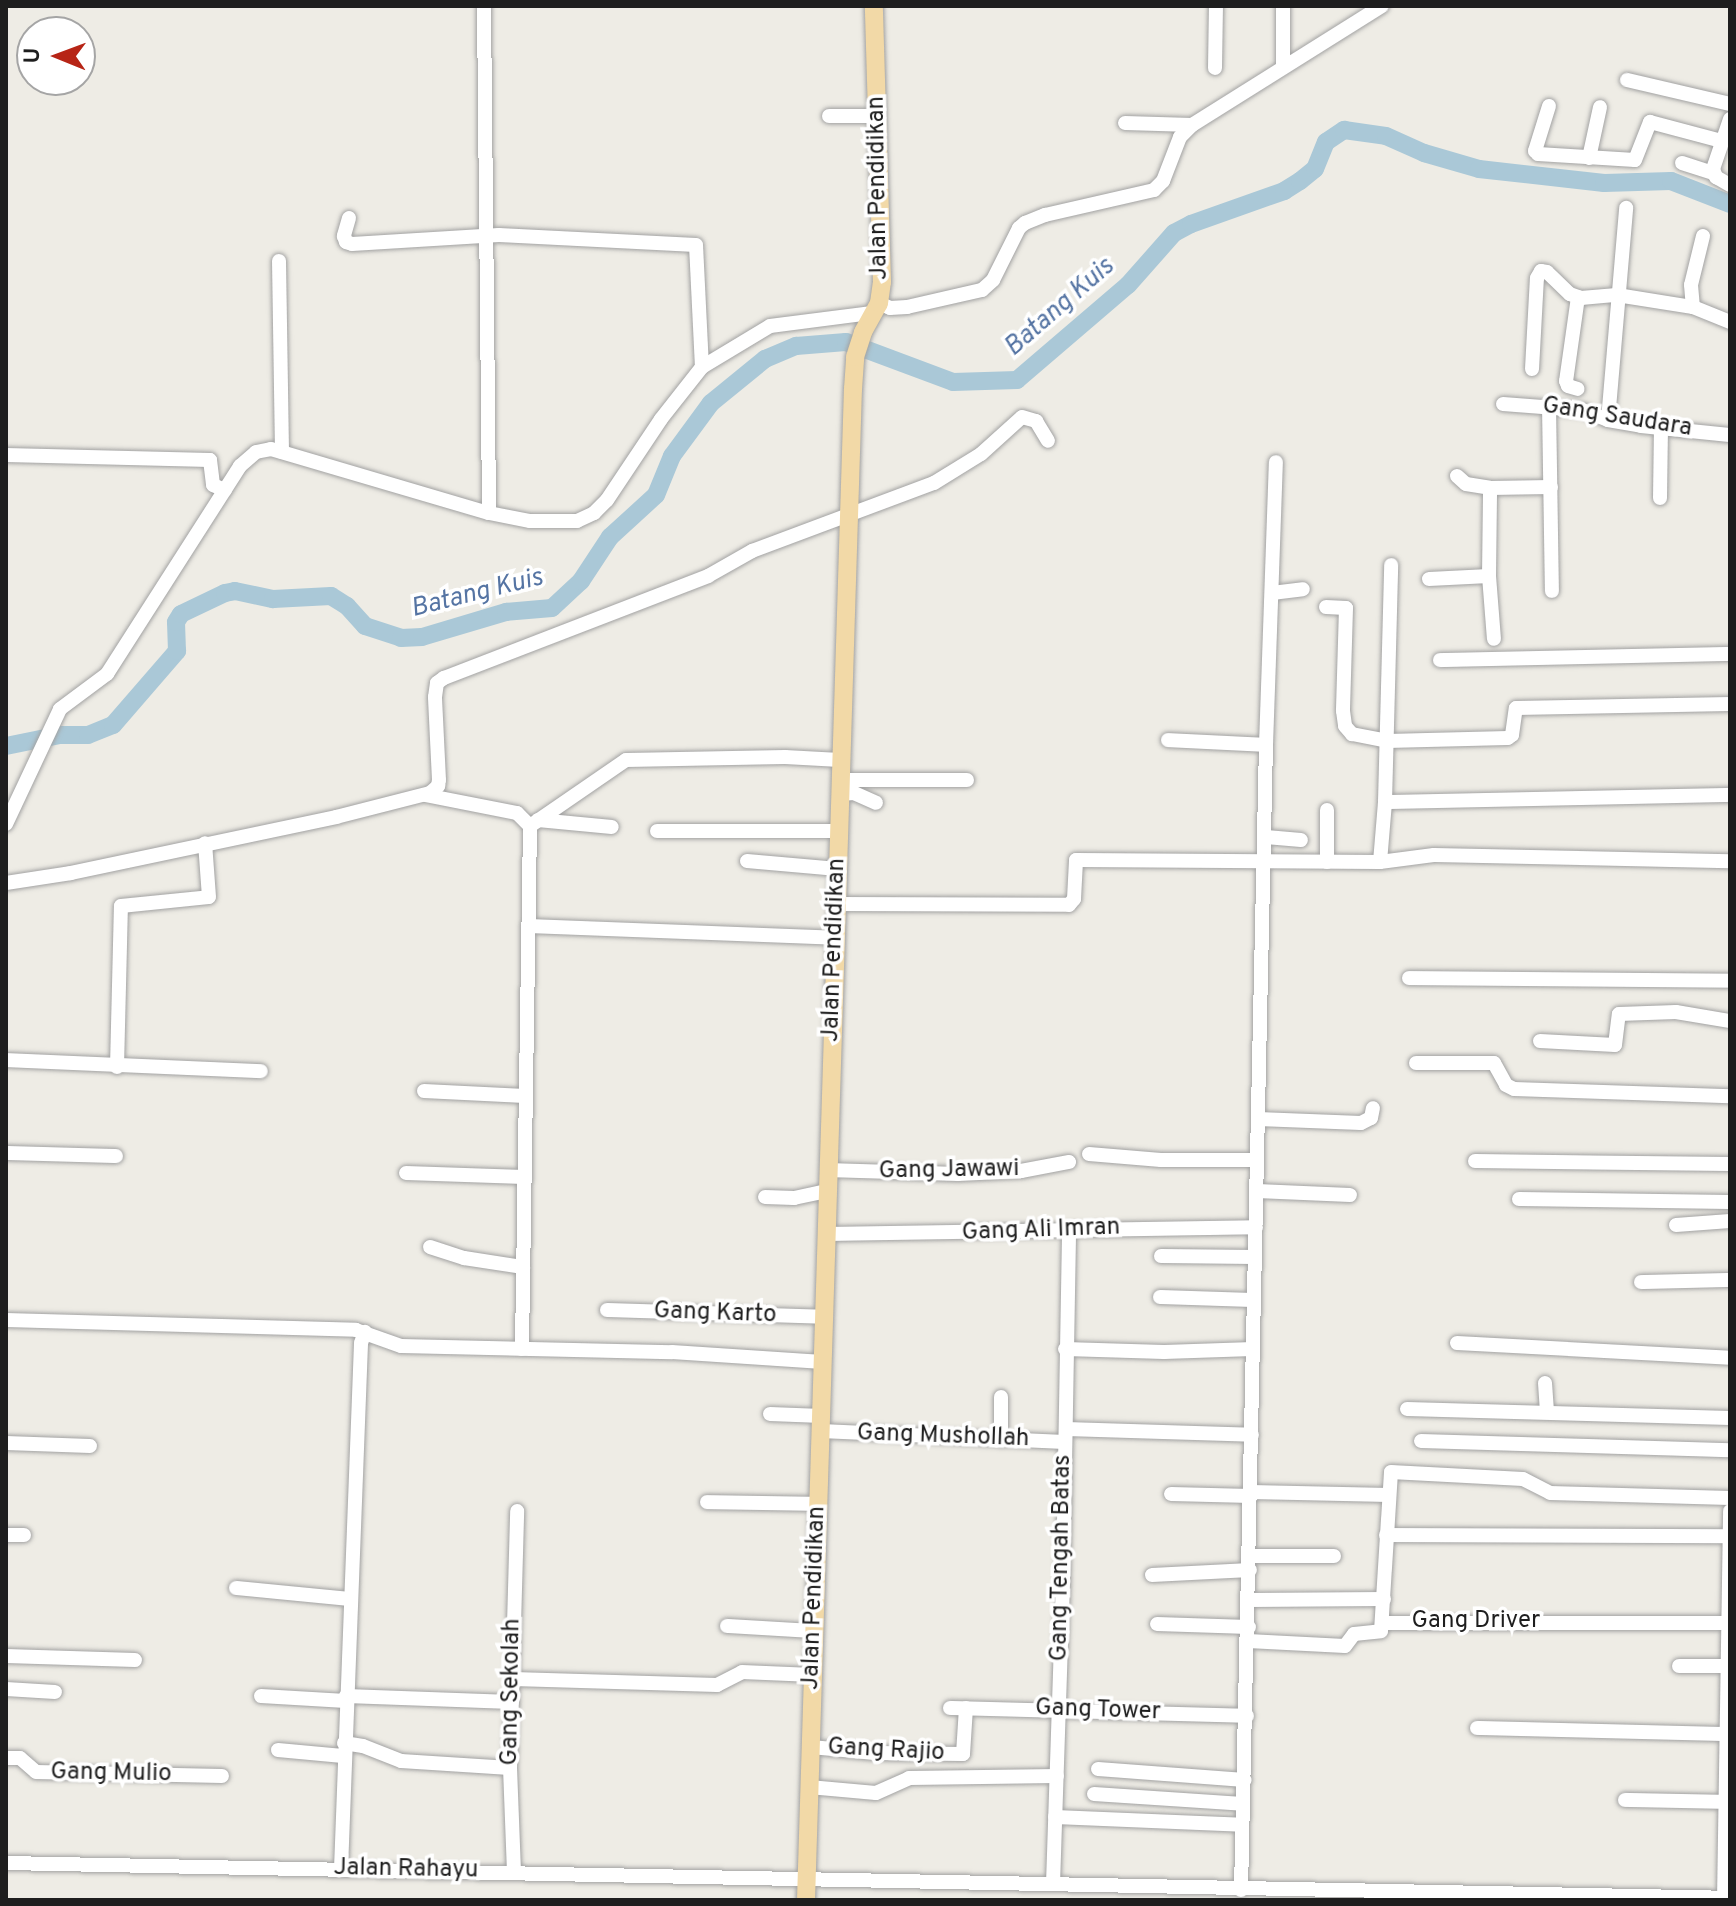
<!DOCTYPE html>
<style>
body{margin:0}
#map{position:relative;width:1736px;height:1906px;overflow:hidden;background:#eeece5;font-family:Overpass,sans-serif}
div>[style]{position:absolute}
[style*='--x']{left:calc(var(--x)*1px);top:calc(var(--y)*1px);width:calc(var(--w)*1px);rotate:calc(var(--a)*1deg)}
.river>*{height:18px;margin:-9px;padding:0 9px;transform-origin:9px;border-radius:9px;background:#aac8d7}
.roads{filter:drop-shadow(0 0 2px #a2a2a2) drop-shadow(0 0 2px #a2a2a2)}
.minor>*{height:14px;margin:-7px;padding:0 7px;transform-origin:7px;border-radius:7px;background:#fff}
.major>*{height:18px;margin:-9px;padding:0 9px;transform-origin:9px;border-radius:9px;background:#f2d9a7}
span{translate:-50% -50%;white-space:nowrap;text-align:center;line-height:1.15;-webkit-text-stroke:7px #fff;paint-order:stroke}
.street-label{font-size:24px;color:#1e1e1e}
.water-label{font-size:26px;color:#5574a3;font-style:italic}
.frame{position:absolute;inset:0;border:8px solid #1e1e1e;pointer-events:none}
.north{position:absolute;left:16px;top:16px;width:80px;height:80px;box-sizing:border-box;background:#fff;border:2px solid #a5a5a5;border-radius:50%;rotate:271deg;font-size:22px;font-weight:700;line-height:32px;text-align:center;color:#1e1e1e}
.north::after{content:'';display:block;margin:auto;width:28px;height:36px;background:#b72516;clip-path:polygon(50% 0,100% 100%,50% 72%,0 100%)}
</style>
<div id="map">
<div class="river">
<i style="--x:6;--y:746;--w:55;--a:-11.5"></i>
<i style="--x:60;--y:735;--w:28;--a:0"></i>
<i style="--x:88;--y:735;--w:27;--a:-22"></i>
<i style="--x:113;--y:725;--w:98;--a:-49.1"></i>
<i style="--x:177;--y:651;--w:29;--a:-92"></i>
<i style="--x:176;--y:622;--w:9;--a:-58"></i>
<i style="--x:181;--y:614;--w:49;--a:-25.5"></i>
<i style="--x:225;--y:593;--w:10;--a:-11"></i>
<i style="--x:235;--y:591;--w:39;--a:12"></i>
<i style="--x:273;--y:599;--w:58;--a:-3"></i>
<i style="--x:331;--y:596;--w:19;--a:32"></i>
<i style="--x:347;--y:606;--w:27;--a:48"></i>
<i style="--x:365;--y:626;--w:38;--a:18"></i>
<i style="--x:401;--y:638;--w:21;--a:-3"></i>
<i style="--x:422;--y:637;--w:88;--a:-16.6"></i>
<i style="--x:506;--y:612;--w:46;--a:-5"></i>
<i style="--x:552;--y:608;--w:40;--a:-43"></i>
<i style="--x:581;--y:581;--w:53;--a:-56.6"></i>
<i style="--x:610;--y:537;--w:62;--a:-42.4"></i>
<i style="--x:656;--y:495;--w:42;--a:-67.7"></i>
<i style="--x:672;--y:456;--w:66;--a:-53.7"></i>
<i style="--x:711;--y:403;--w:70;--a:-39.2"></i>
<i style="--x:765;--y:359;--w:34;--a:-23"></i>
<i style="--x:796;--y:346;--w:50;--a:-4.6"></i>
<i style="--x:846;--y:342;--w:114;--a:20.5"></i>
<i style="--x:953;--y:382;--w:64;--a:-1.8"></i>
<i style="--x:1017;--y:380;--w:146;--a:-40.6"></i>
<i style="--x:1128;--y:285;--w:69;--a:-48.5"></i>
<i style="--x:1174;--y:233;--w:19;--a:-28"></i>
<i style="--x:1191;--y:224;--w:99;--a:-19.5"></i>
<i style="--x:1284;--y:191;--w:19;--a:-32"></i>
<i style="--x:1300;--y:181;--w:19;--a:-39"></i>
<i style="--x:1315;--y:169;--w:29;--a:-68"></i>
<i style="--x:1326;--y:142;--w:22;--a:-34"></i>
<i style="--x:1344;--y:130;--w:42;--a:8.1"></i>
<i style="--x:1386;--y:136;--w:42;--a:24.1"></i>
<i style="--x:1424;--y:153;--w:57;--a:16.2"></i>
<i style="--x:1479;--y:169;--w:126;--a:6.4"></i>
<i style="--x:1604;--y:183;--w:67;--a:-1.7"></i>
<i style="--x:1671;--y:181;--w:63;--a:21.3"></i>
</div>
<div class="roads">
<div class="minor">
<i style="--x:484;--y:6;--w:507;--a:89.43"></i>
<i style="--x:1283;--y:67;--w:61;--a:-90"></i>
<i style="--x:1215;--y:68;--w:62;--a:-89.1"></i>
<i style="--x:1627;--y:80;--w:106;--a:13.1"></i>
<i style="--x:1549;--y:106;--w:47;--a:107.3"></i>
<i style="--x:1535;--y:151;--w:4;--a:45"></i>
<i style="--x:1538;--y:154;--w:97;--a:3.5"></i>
<i style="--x:1635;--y:160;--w:41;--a:-68.5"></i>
<i style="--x:1650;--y:122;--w:74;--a:14.8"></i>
<i style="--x:829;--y:116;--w:49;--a:0"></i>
<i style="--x:1730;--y:119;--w:53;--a:108.8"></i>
<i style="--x:1713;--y:169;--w:9;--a:69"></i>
<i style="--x:1716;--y:177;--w:16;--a:30"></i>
<i style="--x:1125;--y:123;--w:67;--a:1.7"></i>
<i style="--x:1589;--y:158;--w:52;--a:-77.8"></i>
<i style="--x:1682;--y:163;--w:33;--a:18"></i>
<i style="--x:349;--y:218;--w:19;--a:106"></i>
<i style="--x:344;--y:236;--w:6;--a:72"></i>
<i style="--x:346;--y:242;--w:6;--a:18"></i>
<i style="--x:352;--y:244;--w:147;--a:-3.5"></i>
<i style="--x:499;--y:235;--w:197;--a:2.9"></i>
<i style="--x:696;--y:245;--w:122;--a:87.2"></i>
<i style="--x:1703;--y:236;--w:50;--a:103.8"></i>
<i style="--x:1691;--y:285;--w:22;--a:85"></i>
<i style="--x:1693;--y:307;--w:40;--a:22"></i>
<i style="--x:279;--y:261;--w:191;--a:89.1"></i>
<i style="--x:1578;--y:297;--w:85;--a:98.1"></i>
<i style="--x:1566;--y:381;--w:5;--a:68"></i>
<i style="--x:1568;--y:386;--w:10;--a:17"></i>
<i style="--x:879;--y:303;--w:12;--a:24"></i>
<i style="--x:890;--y:308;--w:17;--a:-3"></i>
<i style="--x:907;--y:307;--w:77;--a:-12.8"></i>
<i style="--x:982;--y:290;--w:15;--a:-42"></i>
<i style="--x:993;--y:280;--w:58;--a:-63.4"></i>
<i style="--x:1019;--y:228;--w:8;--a:-40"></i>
<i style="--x:1025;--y:223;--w:22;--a:-22"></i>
<i style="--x:1045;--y:215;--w:112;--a:-12.9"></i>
<i style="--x:1154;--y:190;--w:13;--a:-45"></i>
<i style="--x:1163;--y:181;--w:47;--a:-68.9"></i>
<i style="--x:1180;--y:137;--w:17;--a:-45"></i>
<i style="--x:1192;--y:125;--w:224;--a:-32.1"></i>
<i style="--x:1532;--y:369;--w:91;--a:-86.9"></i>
<i style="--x:1537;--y:278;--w:8;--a:-60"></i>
<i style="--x:1541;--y:271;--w:6;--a:9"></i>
<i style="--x:1547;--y:272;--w:32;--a:44"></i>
<i style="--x:1570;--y:294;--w:12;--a:20"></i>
<i style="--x:1581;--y:298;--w:36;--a:-5"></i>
<i style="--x:1617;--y:295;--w:77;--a:9"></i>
<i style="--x:1503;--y:404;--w:79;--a:4.3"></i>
<i style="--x:1582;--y:410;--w:28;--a:21"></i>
<i style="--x:1608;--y:420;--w:34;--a:10"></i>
<i style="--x:1641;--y:426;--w:89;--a:5.8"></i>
<i style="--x:1549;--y:406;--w:185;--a:89.1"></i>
<i style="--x:1608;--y:420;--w:213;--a:-85.1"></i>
<i style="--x:6;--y:455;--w:204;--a:1.4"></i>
<i style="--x:210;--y:460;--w:25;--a:83"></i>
<i style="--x:213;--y:485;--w:13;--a:23"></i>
<i style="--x:1457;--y:476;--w:12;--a:42"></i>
<i style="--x:1466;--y:484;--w:24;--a:9"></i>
<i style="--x:1660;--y:498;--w:72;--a:-89.2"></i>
<i style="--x:1489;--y:576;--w:63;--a:85.5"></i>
<i style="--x:1429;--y:579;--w:60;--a:-2.9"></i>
<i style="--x:1489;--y:576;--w:88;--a:-89.3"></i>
<i style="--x:1490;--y:488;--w:61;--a:-0.9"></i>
<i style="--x:1272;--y:593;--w:31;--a:-7"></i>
<i style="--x:1326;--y:607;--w:20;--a:3"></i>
<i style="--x:1346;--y:608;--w:103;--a:91.7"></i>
<i style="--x:1343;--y:711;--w:15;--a:82"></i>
<i style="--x:1345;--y:726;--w:11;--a:49"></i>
<i style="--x:1352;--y:734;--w:36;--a:11"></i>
<i style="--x:1387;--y:741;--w:121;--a:-1.4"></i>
<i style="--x:1508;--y:738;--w:5;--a:-37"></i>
<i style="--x:1512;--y:735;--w:27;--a:-82"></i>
<i style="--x:1516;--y:708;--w:214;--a:-1.1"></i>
<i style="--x:1440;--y:660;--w:290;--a:-1.2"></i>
<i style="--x:1168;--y:740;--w:98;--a:2.9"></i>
<i style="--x:841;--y:780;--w:126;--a:0"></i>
<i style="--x:840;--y:794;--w:14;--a:-4"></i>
<i style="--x:854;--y:793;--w:24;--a:24"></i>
<i style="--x:425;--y:795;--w:94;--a:11.1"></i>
<i style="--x:517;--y:813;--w:18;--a:45"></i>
<i style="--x:530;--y:826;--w:523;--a:90.88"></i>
<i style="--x:1385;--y:802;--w:345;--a:-1.2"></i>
<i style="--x:1327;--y:810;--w:52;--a:90"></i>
<i style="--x:538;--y:820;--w:74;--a:5.4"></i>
<i style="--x:6;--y:824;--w:127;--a:-64.8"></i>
<i style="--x:60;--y:709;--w:59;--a:-36.7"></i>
<i style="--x:107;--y:674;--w:247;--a:-57.4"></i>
<i style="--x:240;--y:466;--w:21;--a:-41"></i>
<i style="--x:256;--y:452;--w:15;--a:-11"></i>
<i style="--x:271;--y:449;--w:227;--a:16.4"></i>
<i style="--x:489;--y:513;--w:42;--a:11"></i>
<i style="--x:530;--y:521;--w:47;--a:0"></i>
<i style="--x:577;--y:521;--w:19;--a:-25"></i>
<i style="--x:594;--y:513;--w:18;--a:-45"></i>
<i style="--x:607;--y:500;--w:97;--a:-56.3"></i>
<i style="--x:661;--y:419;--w:66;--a:-51.7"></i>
<i style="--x:702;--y:367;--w:79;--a:-31.1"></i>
<i style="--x:770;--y:326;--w:103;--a:-7.3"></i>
<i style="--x:530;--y:826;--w:116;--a:-34.5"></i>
<i style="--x:626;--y:760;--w:159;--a:-1.1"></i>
<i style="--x:785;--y:757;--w:55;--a:3.1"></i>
<i style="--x:657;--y:831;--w:182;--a:0"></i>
<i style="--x:1266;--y:837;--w:35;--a:5"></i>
<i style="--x:747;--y:861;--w:91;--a:5"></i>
<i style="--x:1380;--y:862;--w:60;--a:-85.2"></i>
<i style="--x:1385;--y:802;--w:237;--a:-88.5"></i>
<i style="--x:6;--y:883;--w:66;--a:-8.7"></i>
<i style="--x:71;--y:873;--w:271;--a:-11.9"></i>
<i style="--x:336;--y:817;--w:97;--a:-14.3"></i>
<i style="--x:430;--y:793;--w:11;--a:-41"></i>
<i style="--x:438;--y:786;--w:6;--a:-81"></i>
<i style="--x:439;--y:780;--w:83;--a:-92.8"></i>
<i style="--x:435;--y:697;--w:14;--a:-82"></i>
<i style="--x:437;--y:683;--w:9;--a:-36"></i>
<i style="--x:444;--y:678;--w:283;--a:-21.1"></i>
<i style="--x:708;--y:576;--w:51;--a:-29.6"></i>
<i style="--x:752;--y:551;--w:194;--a:-20.5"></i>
<i style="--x:934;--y:483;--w:55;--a:-31.7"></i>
<i style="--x:981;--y:454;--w:55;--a:-42.1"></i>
<i style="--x:1022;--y:417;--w:15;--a:16"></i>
<i style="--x:1036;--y:421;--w:23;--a:59"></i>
<i style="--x:836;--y:904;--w:233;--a:0.2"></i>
<i style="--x:1069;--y:905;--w:8;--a:-50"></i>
<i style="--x:1074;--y:899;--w:39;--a:-87"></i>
<i style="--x:1076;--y:860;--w:304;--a:0.4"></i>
<i style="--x:1380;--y:862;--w:54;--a:-7.4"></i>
<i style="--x:1434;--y:855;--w:296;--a:1.2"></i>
<i style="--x:529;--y:926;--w:306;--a:2.2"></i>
<i style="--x:1409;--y:978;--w:321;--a:0.5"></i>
<i style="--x:1540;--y:1041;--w:75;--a:3.1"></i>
<i style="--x:1615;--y:1045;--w:31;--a:-83"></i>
<i style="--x:1619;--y:1014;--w:57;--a:-2"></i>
<i style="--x:1676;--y:1012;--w:55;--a:9.5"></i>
<i style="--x:6;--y:1060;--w:255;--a:2.5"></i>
<i style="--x:1416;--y:1063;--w:78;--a:0"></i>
<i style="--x:1494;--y:1063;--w:25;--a:61"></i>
<i style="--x:1506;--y:1085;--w:9;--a:27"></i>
<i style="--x:1514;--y:1089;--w:216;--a:1.9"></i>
<i style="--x:117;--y:1067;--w:161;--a:-88.6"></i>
<i style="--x:121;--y:906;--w:88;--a:-5.8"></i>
<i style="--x:209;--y:897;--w:54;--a:-94.2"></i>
<i style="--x:424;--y:1091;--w:101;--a:2.8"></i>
<i style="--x:1258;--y:1119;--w:103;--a:2.2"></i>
<i style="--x:1361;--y:1123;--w:11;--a:-27"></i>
<i style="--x:1371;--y:1118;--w:10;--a:-79"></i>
<i style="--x:6;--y:1153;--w:110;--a:1.6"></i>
<i style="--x:1089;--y:1154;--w:72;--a:4.8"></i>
<i style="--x:1161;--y:1160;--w:96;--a:0"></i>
<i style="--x:1475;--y:1161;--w:255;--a:0.7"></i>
<i style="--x:827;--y:1170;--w:131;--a:1.7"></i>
<i style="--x:958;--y:1174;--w:63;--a:-2.7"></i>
<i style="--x:1021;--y:1171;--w:49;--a:-10.6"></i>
<i style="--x:406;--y:1173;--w:118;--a:1.9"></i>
<i style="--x:1257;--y:1191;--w:93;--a:2.5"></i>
<i style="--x:765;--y:1197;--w:29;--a:2"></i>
<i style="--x:794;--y:1198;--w:34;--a:-12"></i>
<i style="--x:1519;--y:1199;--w:211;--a:0.8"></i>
<i style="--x:1676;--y:1225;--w:54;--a:-4.2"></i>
<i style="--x:826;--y:1234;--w:430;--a:-0.9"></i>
<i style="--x:430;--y:1247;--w:36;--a:18"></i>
<i style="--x:464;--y:1258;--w:60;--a:8.7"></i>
<i style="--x:1161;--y:1256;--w:94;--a:0.6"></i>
<i style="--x:1641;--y:1282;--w:89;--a:-1.3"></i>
<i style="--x:1160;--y:1297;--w:93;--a:1.8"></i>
<i style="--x:607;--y:1310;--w:217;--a:1.8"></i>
<i style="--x:6;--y:1320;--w:350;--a:1.6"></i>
<i style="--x:356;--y:1330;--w:48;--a:19.6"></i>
<i style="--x:401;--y:1346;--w:271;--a:1.3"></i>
<i style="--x:672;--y:1352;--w:151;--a:3.8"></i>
<i style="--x:1457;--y:1343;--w:273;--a:3.1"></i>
<i style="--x:1065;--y:1349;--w:99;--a:1.7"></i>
<i style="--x:1164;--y:1352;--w:89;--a:-1.9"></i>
<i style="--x:1545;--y:1383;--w:28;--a:86"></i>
<i style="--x:1407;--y:1409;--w:323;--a:1.6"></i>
<i style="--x:770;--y:1414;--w:52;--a:2.2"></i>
<i style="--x:1066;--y:1429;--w:186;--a:1.8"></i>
<i style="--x:821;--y:1431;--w:244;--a:2.6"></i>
<i style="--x:1001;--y:1440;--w:43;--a:-90"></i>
<i style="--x:1421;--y:1441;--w:309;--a:1.7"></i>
<i style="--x:6;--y:1443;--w:84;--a:2"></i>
<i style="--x:1251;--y:1492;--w:138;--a:1.2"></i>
<i style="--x:1171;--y:1494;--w:80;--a:1.4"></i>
<i style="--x:707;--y:1502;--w:111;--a:1"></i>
<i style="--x:6;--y:1535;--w:18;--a:0"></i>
<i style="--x:1386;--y:1535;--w:344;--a:0.2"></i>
<i style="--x:1251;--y:1556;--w:83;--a:0"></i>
<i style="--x:1152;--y:1575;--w:98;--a:-2.9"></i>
<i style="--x:236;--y:1588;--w:115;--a:5.5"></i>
<i style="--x:1249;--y:1600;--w:135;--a:-0.4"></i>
<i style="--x:1383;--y:1623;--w:345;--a:0"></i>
<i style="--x:1157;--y:1624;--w:92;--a:1.9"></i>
<i style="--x:727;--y:1626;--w:87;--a:3.3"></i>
<i style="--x:1248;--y:1641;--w:97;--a:3"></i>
<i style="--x:1345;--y:1646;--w:15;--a:-53"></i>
<i style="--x:1354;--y:1634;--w:27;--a:-6"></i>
<i style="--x:1381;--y:1631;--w:159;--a:-86.4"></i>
<i style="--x:1391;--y:1472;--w:132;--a:3"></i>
<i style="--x:1523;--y:1479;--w:30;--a:27"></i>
<i style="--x:1550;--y:1493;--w:180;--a:1.6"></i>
<i style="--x:6;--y:1656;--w:129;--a:1.8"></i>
<i style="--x:1679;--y:1666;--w:48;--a:0"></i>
<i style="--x:513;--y:1679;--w:204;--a:1.7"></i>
<i style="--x:717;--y:1685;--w:28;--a:-27"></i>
<i style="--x:742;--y:1672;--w:71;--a:2.4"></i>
<i style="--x:6;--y:1689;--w:49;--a:3.5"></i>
<i style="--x:261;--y:1696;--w:85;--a:3.4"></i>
<i style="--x:346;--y:1696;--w:166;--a:2.1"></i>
<i style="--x:950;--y:1708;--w:297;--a:1.5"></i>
<i style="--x:1477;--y:1728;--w:249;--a:1.4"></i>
<i style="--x:344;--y:1743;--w:19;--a:9"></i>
<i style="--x:363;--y:1746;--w:41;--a:21.5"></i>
<i style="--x:401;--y:1761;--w:109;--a:3.7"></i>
<i style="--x:811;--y:1747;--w:65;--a:5.3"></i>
<i style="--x:876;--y:1753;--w:87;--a:0.7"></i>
<i style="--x:963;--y:1754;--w:46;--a:-86.3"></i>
<i style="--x:278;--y:1750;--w:65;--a:5.3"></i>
<i style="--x:6;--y:1758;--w:14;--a:0"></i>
<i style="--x:20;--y:1758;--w:21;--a:41"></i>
<i style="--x:36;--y:1772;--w:186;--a:1.2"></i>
<i style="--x:1098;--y:1769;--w:147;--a:4.3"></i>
<i style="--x:809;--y:1787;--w:67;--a:5.1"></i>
<i style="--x:876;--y:1793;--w:36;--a:-24"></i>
<i style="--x:909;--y:1778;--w:148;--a:-0.8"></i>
<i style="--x:1094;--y:1794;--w:149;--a:3.8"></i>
<i style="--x:1625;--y:1800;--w:100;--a:1.1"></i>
<i style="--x:1055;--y:1817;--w:187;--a:2.4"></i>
<i style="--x:6;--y:1863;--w:1724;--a:1.16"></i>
<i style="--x:341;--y:1869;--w:526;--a:-87.82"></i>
<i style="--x:361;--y:1343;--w:12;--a:-70"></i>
<i style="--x:514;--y:1872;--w:104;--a:-92.2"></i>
<i style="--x:510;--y:1768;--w:257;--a:-88.4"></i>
<i style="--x:1053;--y:1884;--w:305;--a:-88.1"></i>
<i style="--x:1063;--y:1579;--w:347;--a:-89"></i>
<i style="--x:1241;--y:1890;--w:1145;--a:-88.75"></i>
<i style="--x:1266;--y:745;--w:283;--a:-88"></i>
<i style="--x:1724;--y:1900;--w:389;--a:-89.1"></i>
</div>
<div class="major">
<i style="--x:806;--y:1900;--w:1512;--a:-88.22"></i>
<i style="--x:853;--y:389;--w:32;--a:-86"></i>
<i style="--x:855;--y:357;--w:26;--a:-72"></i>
<i style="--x:863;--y:332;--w:33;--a:-61"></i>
<i style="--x:879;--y:303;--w:21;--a:-82"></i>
<i style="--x:882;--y:282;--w:276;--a:-91.7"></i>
</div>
</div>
<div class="street-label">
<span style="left:879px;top:188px;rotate:-91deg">Jalan Pendidikan</span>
<span style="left:1617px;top:418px;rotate:9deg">Gang Saudara</span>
<span style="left:835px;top:950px;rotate:-88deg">Jalan Pendidikan</span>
<span style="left:949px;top:1171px;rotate:-1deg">Gang Jawawi</span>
<span style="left:1041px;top:1231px;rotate:-2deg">Gang Ali Imran</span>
<span style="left:715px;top:1314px;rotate:2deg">Gang Karto</span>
<span style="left:943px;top:1437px;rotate:2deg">Gang Mushollah</span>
<span style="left:1062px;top:1558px;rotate:-89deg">Gang Tengah Batas</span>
<span style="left:815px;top:1598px;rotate:-88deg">Jalan Pendidikan</span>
<span style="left:1476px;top:1622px">Gang Driver</span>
<span style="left:512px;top:1692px;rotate:-89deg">Gang Sekolah</span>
<span style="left:1098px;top:1711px;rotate:2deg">Gang Tower</span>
<span style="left:886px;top:1751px;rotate:3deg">Gang Rajio</span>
<span style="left:111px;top:1774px;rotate:1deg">Gang Mulio</span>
<span style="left:406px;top:1870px;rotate:1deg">Jalan Rahayu</span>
</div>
<div class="water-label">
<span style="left:1060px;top:308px;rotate:-41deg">Batang Kuis</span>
<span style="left:477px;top:594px;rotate:-14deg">Batang Kuis</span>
</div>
<div class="frame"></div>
<div class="north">U</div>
</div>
